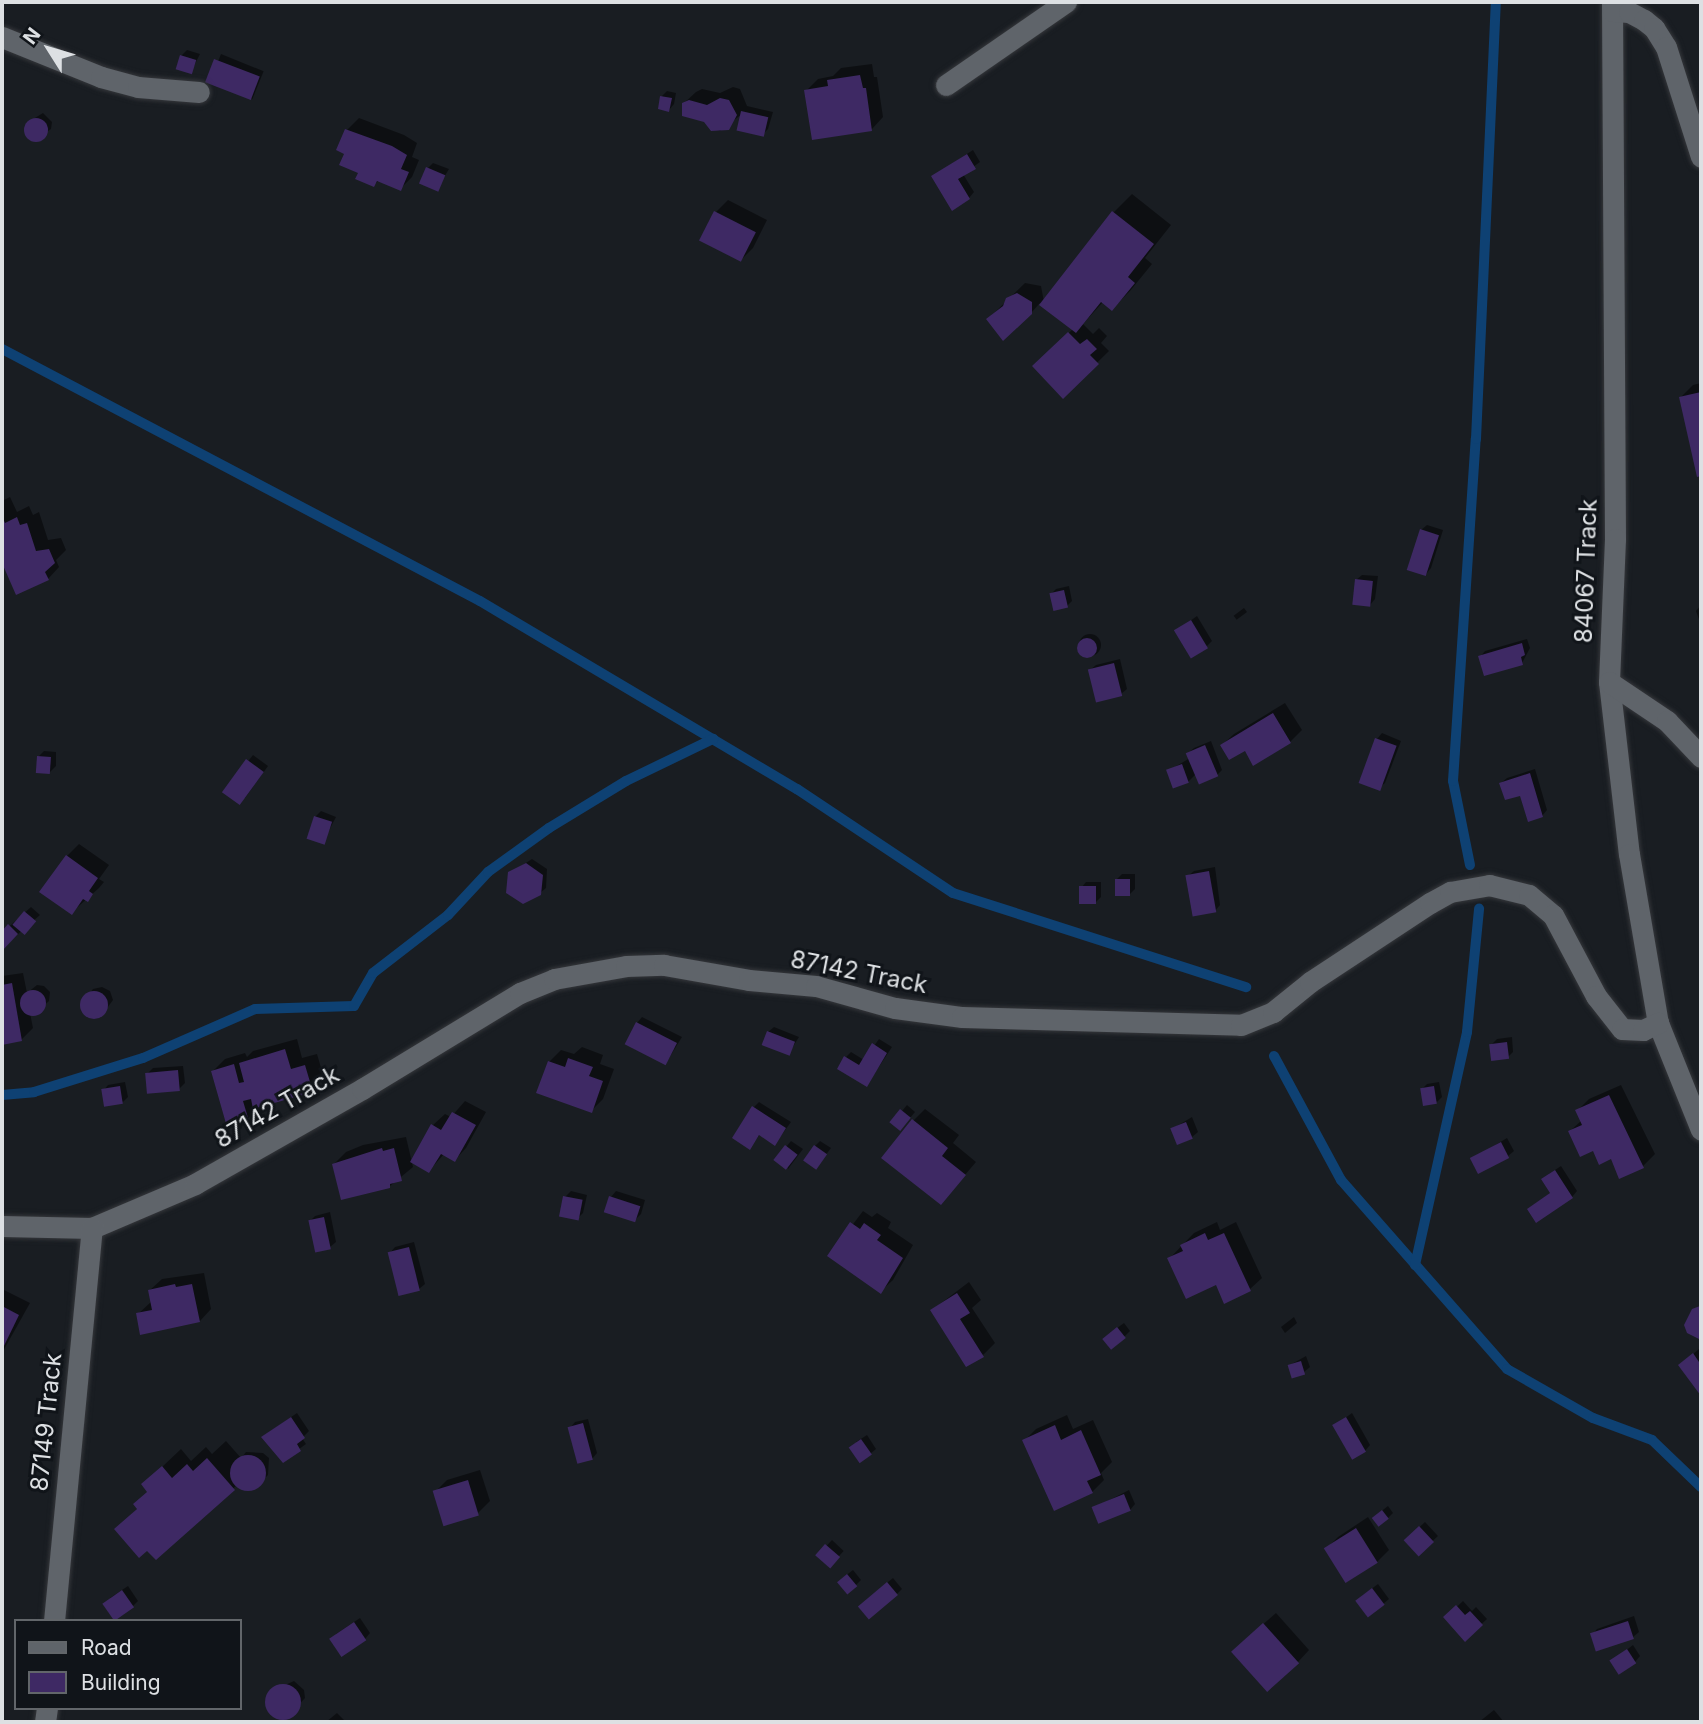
<!DOCTYPE html>
<style>
body{margin:0}
#map{position:relative;width:1703px;height:1724px;overflow:hidden;background:#191d22;font-family:Inter,sans-serif}
div>[style]{position:absolute}
[style*='--x']{left:calc(var(--x)*1px);top:calc(var(--y)*1px);width:calc(var(--w)*1px);rotate:calc(var(--a)*1deg)}
.shadow>*{inset:0;background:#0007;transform-origin:0 0}
.round{border-radius:50%}
.stream>*{height:10px;margin:-5px;padding:0 5px;transform-origin:5px;border-radius:5px;background:#0e4173}
.building>*{inset:0;background:#3e2964;transform-origin:0 0}
.roads{filter:drop-shadow(0 0 2px #35373b) drop-shadow(0 0 2px #35373b)}
.minor>*{height:21px;margin:-10.5px;padding:0 10.5px;transform-origin:10.5px;border-radius:10.5px;background:#5f646a}
span{translate:-50% -50%;white-space:nowrap;text-align:center;line-height:1.15;-webkit-text-stroke:6px #101419;paint-order:stroke}
.street-label{font-size:24px;color:#dde0e3}
.frame{position:absolute;inset:0;border:4px solid #dde0e3;pointer-events:none}
.legend{position:absolute;left:14px;top:1619px;width:228px;height:91px;box-sizing:border-box;background:#101419;border:2px solid #62666a;margin:0;padding:9px 12px;list-style:none;font-size:21px;color:#dde0e3}
.legend li{display:flex;align-items:center;gap:14px;height:35px}
.legend b{width:35px;border:2px solid #62666a}
.north{position:absolute;left:14px;top:14px;width:70px;height:70px;-webkit-text-stroke:5px #101419;paint-order:stroke;rotate:307deg;font-size:19px;font-weight:700;line-height:28px;text-align:center;color:#dde0e3}
.north::after{content:'';display:block;margin:auto;width:24px;height:32px;background:#dde0e3;clip-path:polygon(50% 0,100% 100%,50% 72%,0 100%)}
</style>
<div id="map">
<div class="shadow">
<i style="clip-path:polygon(187px 50px,200px 54px,191px 72px,181px 56px)"></i>
<i style="left:221px;top:54px;width:46px;height:30px;rotate:22deg"></i>
<i style="clip-path:polygon(872px 64px,874px 77px,877px 77px,883px 117px,872px 129px,806px 91px,818px 79px,833px 76px,841px 68px)"></i>
<i style="clip-path:polygon(733px 87px,740px 89px,747px 106px,773px 112px,768px 129px,763px 134px,742px 114px,720px 131px,712px 129px,705px 121px,683px 115px,683px 104px,696px 92px,702px 89px,720px 93px)"></i>
<i style="clip-path:polygon(667px 91px,676px 93px,674px 104px,669px 110px,662px 96px)"></i>
<i style="clip-path:polygon(43px 113px,52px 122px,51px 129px,35px 140px,26px 131px,30px 121px)"></i>
<i style="clip-path:polygon(359px 118px,404px 135px,417px 143px,412px 157px,419px 160px,412px 177px,400px 189px,379px 180px,374px 185px,346px 153px,338px 149px,347px 130px)"></i>
<i style="clip-path:polygon(973px 150px,980px 162px,963px 174px,974px 192px,969px 198px,933px 176px)"></i>
<i style="clip-path:polygon(433px 163px,449px 169px,437px 189px,428px 168px)"></i>
<i style="clip-path:polygon(1132px 194px,1171px 225px,1145px 258px,1152px 264px,1130px 291px,1112px 309px,1103px 302px,1083px 324px,1093px 334px,1099px 328px,1107px 336px,1101px 343px,1109px 351px,1063px 396px,1034px 366px,1073px 329px,1040px 303px,1031px 313px,988px 319px,1025px 283px,1041px 286px,1044px 302px,1114px 212px)"></i>
<i style="clip-path:polygon(728px 200px,767px 220px,753px 248px,741px 260px,716px 212px)"></i>
<i style="clip-path:polygon(1701px 383px,1701px 475px,1698px 475px,1681px 397px,1693px 385px)"></i>
<i style="clip-path:polygon(10px 497px,17px 512px,29px 506px,33px 515px,39px 512px,48px 540px,61px 538px,66px 550px,56px 560px,59px 567px,48px 579px,16px 592px,2px 558px,2px 501px)"></i>
<i style="clip-path:polygon(1427px 525px,1443px 530px,1431px 568px,1426px 574px,1421px 530px)"></i>
<i style="clip-path:polygon(1362px 575px,1378px 576px,1375px 599px,1370px 605px,1356px 580px)"></i>
<i style="clip-path:polygon(1069px 586px,1072px 601px,1067px 606px,1051px 594px,1056px 589px)"></i>
<i style="clip-path:polygon(1701px 605px,1701px 625px,1696px 611px)"></i>
<i style="left:1244px;top:608px;width:5px;height:13px;rotate:53deg"></i>
<i style="clip-path:polygon(1197px 616px,1212px 641px,1207px 646px,1176px 631px)"></i>
<i class="round" style="left:1079px;top:634px;width:22px;height:22px"></i>
<i style="clip-path:polygon(1527px 639px,1530px 648px,1522px 663px,1480px 657px,1485px 651px)"></i>
<i style="clip-path:polygon(1120px 659px,1127px 689px,1121px 694px,1090px 670px,1096px 665px)"></i>
<i style="clip-path:polygon(1285px 703px,1302px 730px,1290px 742px,1245px 749px,1222px 745px,1234px 734px)"></i>
<i style="clip-path:polygon(1382px 733px,1401px 741px,1385px 783px,1379px 788px,1360px 781px,1377px 739px)"></i>
<i style="clip-path:polygon(1211px 741px,1222px 770px,1217px 775px,1196px 774px,1188px 782px,1168px 771px,1190px 758px,1188px 753px,1194px 748px)"></i>
<i style="clip-path:polygon(44px 751px,56px 752px,56px 766px,50px 772px,38px 757px)"></i>
<i style="clip-path:polygon(253px 755px,268px 766px,245px 798px,224px 792px)"></i>
<i style="clip-path:polygon(1535px 769px,1547px 810px,1542px 816px,1522px 794px,1501px 783px,1507px 778px)"></i>
<i style="clip-path:polygon(321px 811px,336px 817px,323px 842px,315px 817px)"></i>
<i style="clip-path:polygon(79px 844px,109px 865px,99px 879px,104px 882px,99px 888px,71px 913px,67px 856px)"></i>
<i style="clip-path:polygon(532px 859px,547px 869px,546px 888px,540px 893px,510px 873px)"></i>
<i style="clip-path:polygon(1215px 867px,1220px 905px,1215px 911px,1188px 876px,1194px 871px)"></i>
<i style="clip-path:polygon(1122px 874px,1135px 874px,1135px 889px,1130px 894px,1116px 880px)"></i>
<i style="clip-path:polygon(1086px 882px,1101px 882px,1101px 897px,1095px 903px,1081px 888px)"></i>
<i style="clip-path:polygon(31px 907px,40px 915px,2px 948px,2px 933px)"></i>
<i style="clip-path:polygon(23px 973px,27px 993px,37px 985px,44px 986px,50px 992px,49px 1001px,36px 1013px,30px 1013px,33px 1028px,21px 1040px,2px 1043px,2px 976px)"></i>
<i style="clip-path:polygon(102px 987px,110px 991px,113px 1000px,102px 1015px,92px 1018px,84px 1013px,81px 1004px,93px 989px)"></i>
<i style="clip-path:polygon(642px 1017px,682px 1037px,666px 1063px,637px 1023px)"></i>
<i style="clip-path:polygon(774px 1027px,799px 1037px,789px 1053px,768px 1032px)"></i>
<i style="clip-path:polygon(1512px 1037px,1513px 1052px,1508px 1057px,1491px 1045px,1497px 1039px)"></i>
<i style="clip-path:polygon(297px 1039px,302px 1058px,317px 1054px,324px 1078px,312px 1090px,259px 1105px,248px 1119px,213px 1071px,225px 1059px,245px 1053px,247px 1057px,253px 1051px)"></i>
<i style="clip-path:polygon(879px 1039px,892px 1047px,867px 1085px,846px 1057px,851px 1052px,864px 1060px)"></i>
<i style="clip-path:polygon(582px 1047px,603px 1055px,600px 1064px,614px 1069px,603px 1099px,591px 1111px,549px 1062px,561px 1050px,574px 1054px)"></i>
<i style="clip-path:polygon(183px 1066px,185px 1083px,179px 1089px,147px 1074px,153px 1068px)"></i>
<i style="clip-path:polygon(125px 1082px,128px 1097px,123px 1102px,103px 1091px,108px 1085px)"></i>
<i style="clip-path:polygon(1439px 1082px,1442px 1097px,1437px 1102px,1422px 1089px,1427px 1084px)"></i>
<i style="clip-path:polygon(1621px 1085px,1655px 1154px,1643px 1166px,1594px 1149px,1570px 1131px,1581px 1121px,1577px 1111px,1589px 1099px)"></i>
<i style="clip-path:polygon(465px 1101px,486px 1112px,466px 1148px,455px 1160px,444px 1154px,429px 1171px,433px 1125px,445px 1114px,451px 1117px)"></i>
<i style="clip-path:polygon(759px 1102px,791px 1122px,775px 1144px,760px 1134px,750px 1148px,754px 1107px)"></i>
<i style="clip-path:polygon(907px 1105px,915px 1112px,905px 1124px,902px 1111px)"></i>
<i style="clip-path:polygon(925px 1109px,959px 1135px,953px 1143px,976px 1162px,941px 1203px,913px 1121px)"></i>
<i style="clip-path:polygon(1192px 1117px,1198px 1132px,1192px 1137px,1172px 1129px)"></i>
<i style="clip-path:polygon(406px 1137px,413px 1167px,390px 1186px,334px 1164px,346px 1152px,363px 1145px)"></i>
<i style="clip-path:polygon(1507px 1138px,1514px 1151px,1508px 1156px,1472px 1159px)"></i>
<i style="clip-path:polygon(791px 1141px,803px 1149px,788px 1169px,786px 1147px)"></i>
<i style="clip-path:polygon(820px 1141px,831px 1148px,816px 1168px,815px 1146px)"></i>
<i style="clip-path:polygon(1561px 1166px,1577px 1191px,1572px 1197px,1529px 1209px,1552px 1192px,1549px 1174px)"></i>
<i style="clip-path:polygon(571px 1191px,587px 1195px,583px 1213px,577px 1219px,565px 1197px)"></i>
<i style="clip-path:polygon(616px 1191px,645px 1200px,641px 1214px,635px 1220px,611px 1197px)"></i>
<i style="clip-path:polygon(863px 1211px,872px 1217px,877px 1213px,891px 1222px,888px 1228px,913px 1245px,893px 1280px,881px 1291px,829px 1256px)"></i>
<i style="clip-path:polygon(330px 1212px,336px 1242px,330px 1247px,310px 1221px,315px 1216px)"></i>
<i style="clip-path:polygon(1217px 1222px,1220px 1230px,1236px 1222px,1262px 1278px,1250px 1289px,1217px 1283px,1169px 1259px,1194px 1233px)"></i>
<i style="clip-path:polygon(414px 1242px,425px 1284px,419px 1289px,390px 1253px,395px 1247px)"></i>
<i style="clip-path:polygon(204px 1273px,211px 1309px,200px 1321px,138px 1314px,152px 1301px,150px 1290px,162px 1279px)"></i>
<i style="clip-path:polygon(969px 1282px,981px 1300px,972px 1308px,995px 1343px,983px 1355px,932px 1310px)"></i>
<i style="clip-path:polygon(2px 1289px,30px 1303px,2px 1353px)"></i>
<i style="clip-path:polygon(1294px 1317px,1297px 1323px,1285px 1333px,1281px 1327px)"></i>
<i style="clip-path:polygon(1124px 1323px,1130px 1331px,1125px 1336px,1109px 1334px)"></i>
<i style="clip-path:polygon(1699px 1349px,1701px 1353px,1701px 1393px,1680px 1365px)"></i>
<i style="clip-path:polygon(1306px 1356px,1310px 1367px,1304px 1372px,1290px 1365px)"></i>
<i style="clip-path:polygon(297px 1413px,309px 1431px,302px 1438px,306px 1444px,284px 1460px,269px 1432px)"></i>
<i style="clip-path:polygon(1352px 1413px,1370px 1445px,1365px 1451px,1334px 1426px)"></i>
<i style="clip-path:polygon(1067px 1415px,1073px 1429px,1093px 1420px,1112px 1462px,1101px 1473px,1104px 1480px,1092px 1492px,1024px 1441px,1036px 1429px)"></i>
<i style="clip-path:polygon(588px 1419px,597px 1453px,592px 1459px,570px 1428px,575px 1422px)"></i>
<i style="clip-path:polygon(867px 1435px,876px 1449px,870px 1454px,856px 1442px)"></i>
<i style="clip-path:polygon(226px 1441px,241px 1458px,246px 1452px,263px 1453px,269px 1458px,268px 1475px,256px 1487px,237px 1485px,156px 1558px,147px 1548px,116px 1530px,138px 1508px,148px 1491px,143px 1485px,181px 1449px,191px 1461px,206px 1447px,212px 1454px)"></i>
<i style="clip-path:polygon(480px 1470px,490px 1501px,478px 1513px,435px 1492px,447px 1480px)"></i>
<i style="clip-path:polygon(1129px 1490px,1135px 1504px,1130px 1510px,1094px 1508px)"></i>
<i style="clip-path:polygon(1388px 1506px,1393px 1513px,1388px 1518px,1379px 1513px)"></i>
<i style="clip-path:polygon(1368px 1517px,1389px 1550px,1377px 1562px,1326px 1549px,1338px 1537px)"></i>
<i style="left:1425px;top:1522px;width:19px;height:26px;rotate:47deg"></i>
<i style="left:832px;top:1540px;width:16px;height:21px;rotate:43deg"></i>
<i style="clip-path:polygon(853px 1570px,861px 1580px,856px 1585px,844px 1577px)"></i>
<i style="clip-path:polygon(893px 1578px,902px 1589px,897px 1594px,866px 1600px)"></i>
<i style="clip-path:polygon(1378px 1584px,1389px 1599px,1383px 1604px,1362px 1596px)"></i>
<i style="clip-path:polygon(128px 1586px,138px 1601px,133px 1606px,110px 1598px)"></i>
<i style="clip-path:polygon(1463px 1601px,1472px 1611px,1476px 1607px,1487px 1619px,1465px 1639px,1445px 1618px)"></i>
<i style="clip-path:polygon(1276px 1613px,1309px 1650px,1298px 1662px,1245px 1640px)"></i>
<i style="clip-path:polygon(1634px 1616px,1639px 1632px,1633px 1637px,1592px 1635px,1597px 1629px)"></i>
<i style="clip-path:polygon(360px 1618px,370px 1633px,365px 1639px,336px 1634px)"></i>
<i style="clip-path:polygon(1633px 1645px,1640px 1656px,1635px 1662px,1612px 1661px)"></i>
<i style="clip-path:polygon(294px 1681px,304px 1690px,305px 1698px,288px 1717px,273px 1715px,267px 1699px,270px 1692px)"></i>
<i style="clip-path:polygon(1494px 1710px,1504px 1722px,1479px 1722px)"></i>
<i style="clip-path:polygon(337px 1713px,346px 1722px,326px 1722px)"></i>
</div>
<div class="stream">
<i style="--x:2;--y:349;--w:540;--a:27.8"></i>
<i style="--x:480;--y:601;--w:369;--a:30.7"></i>
<i style="--x:797;--y:789;--w:187;--a:33.7"></i>
<i style="--x:953;--y:893;--w:308;--a:17.8"></i>
<i style="--x:1470;--y:865;--w:86;--a:-101.4"></i>
<i style="--x:1453;--y:781;--w:343;--a:-86.2"></i>
<i style="--x:1476;--y:439;--w:437;--a:-87.4"></i>
<i style="--x:1274;--y:1056;--w:141;--a:61.6"></i>
<i style="--x:1341;--y:1180;--w:252;--a:48.7"></i>
<i style="--x:1507;--y:1369;--w:99;--a:29.7"></i>
<i style="--x:1593;--y:1418;--w:63;--a:20.4"></i>
<i style="--x:1652;--y:1440;--w:68;--a:43.8"></i>
<i style="--x:2;--y:1095;--w:32;--a:-5"></i>
<i style="--x:34;--y:1092;--w:114;--a:-17.3"></i>
<i style="--x:143;--y:1058;--w:122;--a:-23.6"></i>
<i style="--x:255;--y:1009;--w:99;--a:-1.7"></i>
<i style="--x:354;--y:1006;--w:38;--a:-60"></i>
<i style="--x:373;--y:973;--w:95;--a:-37.7"></i>
<i style="--x:448;--y:915;--w:59;--a:-47.1"></i>
<i style="--x:488;--y:872;--w:75;--a:-35.8"></i>
<i style="--x:549;--y:828;--w:90;--a:-31.4"></i>
<i style="--x:626;--y:781;--w:97;--a:-25.8"></i>
<i style="--x:1415;--y:1265;--w:239;--a:-77.4"></i>
<i style="--x:1467;--y:1032;--w:124;--a:-84.4"></i>
</div>
<div class="building">
<i style="left:180px;top:55px;width:17px;height:15px;rotate:17deg"></i>
<i style="left:214px;top:59px;width:49px;height:25px;rotate:21deg"></i>
<i style="clip-path:polygon(860px 75px,863px 88px,866px 88px,872px 131px,812px 140px,804px 90px,828px 86px,827px 80px)"></i>
<i style="clip-path:polygon(660px 96px,672px 98px,669px 112px,658px 109px)"></i>
<i style="clip-path:polygon(720px 98px,729px 100px,737px 115px,729px 130px,711px 131px,704px 122px,682px 116px,682px 103px,689px 100px,707px 105px)"></i>
<i style="left:741px;top:111px;width:28px;height:20px;rotate:13deg"></i>
<i class="round" style="left:24px;top:118px;width:24px;height:24px"></i>
<i style="clip-path:polygon(345px 129px,392px 146px,407px 155px,401px 169px,409px 172px,401px 191px,377px 181px,374px 187px,355px 179px,358px 173px,339px 165px,344px 154px,336px 150px)"></i>
<i style="clip-path:polygon(967px 154px,976px 169px,958px 179px,970px 199px,952px 211px,931px 176px)"></i>
<i style="left:426px;top:167px;width:21px;height:18px;rotate:23deg"></i>
<i style="left:714px;top:211px;width:47px;height:33px;rotate:27deg"></i>
<i style="clip-path:polygon(1112px 211px,1154px 244px,1128px 277px,1135px 283px,1112px 311px,1101px 302px,1076px 333px,1039px 305px)"></i>
<i style="clip-path:polygon(1017px 293px,1032px 302px,1032px 314px,1003px 341px,986px 319px,1003px 306px,1006px 298px)"></i>
<i style="clip-path:polygon(1068px 332px,1080px 344px,1087px 339px,1097px 349px,1090px 355px,1099px 364px,1063px 399px,1032px 366px)"></i>
<i style="clip-path:polygon(1701px 392px,1701px 476px,1697px 477px,1679px 397px)"></i>
<i style="clip-path:polygon(2px 516px,5px 523px,17px 517px,20px 525px,27px 523px,36px 551px,49px 549px,55px 563px,45px 572px,49px 580px,16px 595px,2px 563px)"></i>
<i style="left:1420px;top:529px;width:20px;height:43px;rotate:18deg"></i>
<i style="left:1355px;top:579px;width:18px;height:26px;rotate:6deg"></i>
<i style="left:1064px;top:590px;width:18px;height:15px;rotate:77deg"></i>
<i style="left:1191px;top:620px;width:33px;height:20px;rotate:59deg"></i>
<i class="round" style="left:1077px;top:638px;width:20px;height:20px"></i>
<i style="clip-path:polygon(1522px 643px,1525px 655px,1521px 657px,1523px 665px,1484px 676px,1478px 656px)"></i>
<i style="left:1114px;top:663px;width:34px;height:27px;rotate:76deg"></i>
<i style="clip-path:polygon(1273px 713px,1291px 743px,1253px 766px,1245px 751px,1229px 760px,1220px 745px)"></i>
<i style="left:1375px;top:738px;width:23px;height:48px;rotate:20deg"></i>
<i style="left:1205px;top:745px;width:34px;height:21px;rotate:67deg"></i>
<i style="left:37px;top:756px;width:14px;height:17px;rotate:4deg"></i>
<i style="left:246px;top:759px;width:22px;height:41px;rotate:36deg"></i>
<i style="left:1182px;top:764px;width:20px;height:17px;rotate:70deg"></i>
<i style="clip-path:polygon(1530px 773px,1543px 817px,1528px 822px,1520px 796px,1505px 800px,1499px 783px)"></i>
<i style="left:314px;top:816px;width:19px;height:24px;rotate:18deg"></i>
<i style="clip-path:polygon(66px 855px,98px 878px,89px 891px,93px 894px,88px 902px,83px 899px,72px 915px,39px 892px)"></i>
<i style="clip-path:polygon(526px 863px,543px 875px,541px 895px,523px 904px,506px 893px,508px 872px)"></i>
<i style="left:1209px;top:871px;width:42px;height:24px;rotate:80deg"></i>
<i style="left:1115px;top:879px;width:15px;height:17px"></i>
<i style="left:1096px;top:886px;width:18px;height:17px;rotate:90deg"></i>
<i style="left:24px;top:911px;width:16px;height:18px;rotate:40deg"></i>
<i style="clip-path:polygon(8px 924px,18px 934px,2px 951px,2px 931px)"></i>
<i style="clip-path:polygon(12px 983px,22px 1041px,2px 1045px,2px 985px)"></i>
<i class="round" style="left:20px;top:990px;width:26px;height:26px"></i>
<i class="round" style="left:80px;top:991px;width:28px;height:28px"></i>
<i style="left:636px;top:1022px;width:46px;height:25px;rotate:27deg"></i>
<i style="left:767px;top:1031px;width:30px;height:15px;rotate:21deg"></i>
<i style="left:1507px;top:1042px;width:17px;height:18px;rotate:83deg"></i>
<i style="clip-path:polygon(872px 1043px,887px 1053px,867px 1087px,837px 1069px,844px 1056px,859px 1065px)"></i>
<i style="clip-path:polygon(285px 1049px,291px 1069px,305px 1065px,313px 1092px,253px 1109px,251px 1099px,243px 1101px,249px 1121px,227px 1127px,211px 1071px,234px 1064px,239px 1083px,244px 1082px,239px 1063px)"></i>
<i style="clip-path:polygon(568px 1058px,593px 1067px,589px 1076px,603px 1081px,592px 1113px,536px 1093px,548px 1061px,565px 1067px)"></i>
<i style="left:178px;top:1070px;width:21px;height:33px;rotate:85deg"></i>
<i style="left:120px;top:1086px;width:18px;height:19px;rotate:81deg"></i>
<i style="left:1434px;top:1086px;width:18px;height:14px;rotate:81deg"></i>
<i style="clip-path:polygon(1609px 1095px,1644px 1168px,1619px 1179px,1611px 1159px,1599px 1165px,1593px 1151px,1580px 1157px,1568px 1131px,1582px 1125px,1575px 1110px)"></i>
<i style="clip-path:polygon(752px 1106px,786px 1128px,775px 1146px,759px 1135px,750px 1150px,732px 1138px)"></i>
<i style="left:900px;top:1109px;width:14px;height:17px;rotate:39deg"></i>
<i style="clip-path:polygon(452px 1112px,476px 1125px,455px 1162px,441px 1154px,429px 1173px,410px 1162px,431px 1124px,441px 1130px)"></i>
<i style="clip-path:polygon(912px 1119px,948px 1148px,942px 1156px,966px 1175px,941px 1205px,881px 1158px)"></i>
<i style="left:1186px;top:1122px;width:18px;height:17px;rotate:68deg"></i>
<i style="left:1501px;top:1142px;width:18px;height:35px;rotate:63deg"></i>
<i style="left:785px;top:1145px;width:16px;height:19px;rotate:38deg"></i>
<i style="left:814px;top:1145px;width:16px;height:19px;rotate:35deg"></i>
<i style="clip-path:polygon(382px 1148px,383px 1151px,394px 1148px,402px 1181px,390px 1184px,390px 1188px,341px 1200px,332px 1164px)"></i>
<i style="clip-path:polygon(1555px 1170px,1573px 1198px,1536px 1223px,1527px 1209px,1550px 1193px,1541px 1179px)"></i>
<i style="left:563px;top:1196px;width:20px;height:21px;rotate:11deg"></i>
<i style="left:609px;top:1196px;width:33px;height:17px;rotate:18deg"></i>
<i style="left:324px;top:1217px;width:33px;height:16px;rotate:78deg"></i>
<i style="clip-path:polygon(850px 1222px,860px 1229px,864px 1223px,881px 1235px,877px 1240px,903px 1258px,881px 1294px,827px 1256px)"></i>
<i style="clip-path:polygon(1205px 1233px,1208px 1240px,1224px 1233px,1251px 1291px,1224px 1304px,1216px 1285px,1186px 1299px,1167px 1258px,1183px 1251px,1180px 1245px)"></i>
<i style="left:409px;top:1247px;width:45px;height:22px;rotate:76deg"></i>
<i style="clip-path:polygon(175px 1284px,176px 1287px,192px 1284px,200px 1322px,140px 1335px,136px 1313px,152px 1310px,148px 1290px)"></i>
<i style="clip-path:polygon(957px 1293px,970px 1313px,960px 1319px,984px 1357px,966px 1367px,930px 1310px)"></i>
<i style="clip-path:polygon(2px 1306px,19px 1315px,2px 1350px)"></i>
<i style="clip-path:polygon(1700px 1306px,1701px 1307px,1701px 1340px,1687px 1333px,1684px 1325px,1692px 1309px)"></i>
<i style="left:1117px;top:1327px;width:14px;height:19px;rotate:51deg"></i>
<i style="clip-path:polygon(1693px 1353px,1701px 1365px,1701px 1396px,1678px 1365px)"></i>
<i style="left:1301px;top:1361px;width:14px;height:14px;rotate:73deg"></i>
<i style="clip-path:polygon(291px 1417px,305px 1438px,297px 1444px,301px 1451px,283px 1463px,261px 1437px)"></i>
<i style="left:1346px;top:1417px;width:40px;height:16px;rotate:60deg"></i>
<i style="left:583px;top:1423px;width:38px;height:16px;rotate:75deg"></i>
<i style="clip-path:polygon(1055px 1425px,1061px 1440px,1081px 1430px,1101px 1475px,1087px 1481px,1093px 1493px,1054px 1511px,1022px 1440px)"></i>
<i style="left:861px;top:1439px;width:19px;height:15px;rotate:55deg"></i>
<i class="round" style="left:230px;top:1455px;width:36px;height:36px"></i>
<i style="clip-path:polygon(207px 1458px,235px 1490px,156px 1560px,147px 1551px,139px 1558px,114px 1529px,137px 1509px,133px 1504px,147px 1492px,141px 1484px,162px 1466px,172px 1478px,187px 1464px,193px 1471px)"></i>
<i style="left:468px;top:1480px;width:37px;height:37px;rotate:73deg"></i>
<i style="left:1124px;top:1494px;width:18px;height:35px;rotate:68deg"></i>
<i style="left:1382px;top:1510px;width:11px;height:13px;rotate:52deg"></i>
<i style="left:1419px;top:1526px;width:22px;height:21px;rotate:47deg"></i>
<i style="left:1356px;top:1528px;width:41px;height:38px;rotate:58deg"></i>
<i style="left:825px;top:1544px;width:20px;height:15px;rotate:41deg"></i>
<i style="left:847px;top:1574px;width:16px;height:13px;rotate:50deg"></i>
<i style="left:887px;top:1582px;width:17px;height:38px;rotate:50deg"></i>
<i style="left:1372px;top:1588px;width:21px;height:21px;rotate:53deg"></i>
<i style="left:122px;top:1590px;width:21px;height:24px;rotate:55deg"></i>
<i style="clip-path:polygon(1456px 1605px,1465px 1615px,1470px 1611px,1483px 1625px,1465px 1642px,1443px 1617px)"></i>
<i style="left:1628px;top:1621px;width:19px;height:40px;rotate:72deg"></i>
<i style="left:354px;top:1622px;width:22px;height:30px;rotate:56deg"></i>
<i style="left:1263px;top:1623px;width:54px;height:43px;rotate:48deg"></i>
<i style="left:1627px;top:1649px;width:17px;height:21px;rotate:57deg"></i>
<i class="round" style="left:265px;top:1684px;width:36px;height:36px"></i>
</div>
<div class="roads">
<div class="minor">
<i style="--x:1612;--y:2;--w:537;--a:89.68"></i>
<i style="--x:1615;--y:539;--w:143;--a:92.4"></i>
<i style="--x:1609;--y:682;--w:173;--a:83.4"></i>
<i style="--x:1629;--y:854;--w:171;--a:80.3"></i>
<i style="--x:1658;--y:1023;--w:115;--a:68.1"></i>
<i style="--x:1613;--y:11;--w:16;--a:4"></i>
<i style="--x:1629;--y:12;--w:17;--a:28"></i>
<i style="--x:1644;--y:20;--w:13;--a:39"></i>
<i style="--x:1654;--y:28;--w:22;--a:58"></i>
<i style="--x:1666;--y:47;--w:115;--a:72.3"></i>
<i style="--x:2;--y:37;--w:107;--a:22"></i>
<i style="--x:101;--y:77;--w:38;--a:15"></i>
<i style="--x:138;--y:87;--w:61;--a:4.7"></i>
<i style="--x:946;--y:85;--w:146;--a:-34.7"></i>
<i style="--x:1609;--y:682;--w:70;--a:33.9"></i>
<i style="--x:1667;--y:721;--w:50;--a:46.6"></i>
<i style="--x:2;--y:1226;--w:90;--a:1.3"></i>
<i style="--x:92;--y:1228;--w:112;--a:-23.1"></i>
<i style="--x:195;--y:1184;--w:192;--a:-29.6"></i>
<i style="--x:362;--y:1089;--w:185;--a:-31.3"></i>
<i style="--x:520;--y:993;--w:37;--a:-22"></i>
<i style="--x:554;--y:979;--w:73;--a:-10.2"></i>
<i style="--x:626;--y:966;--w:38;--a:-2"></i>
<i style="--x:664;--y:965;--w:86;--a:10"></i>
<i style="--x:749;--y:980;--w:67;--a:5.1"></i>
<i style="--x:816;--y:986;--w:82;--a:15.6"></i>
<i style="--x:895;--y:1008;--w:68;--a:7.7"></i>
<i style="--x:962;--y:1017;--w:279;--a:1.6"></i>
<i style="--x:1241;--y:1025;--w:35;--a:-22"></i>
<i style="--x:1273;--y:1012;--w:48;--a:-39"></i>
<i style="--x:1310;--y:982;--w:144;--a:-33.4"></i>
<i style="--x:1430;--y:903;--w:23;--a:-29"></i>
<i style="--x:1450;--y:892;--w:40;--a:-10"></i>
<i style="--x:1489;--y:885;--w:41;--a:14"></i>
<i style="--x:1529;--y:895;--w:31;--a:40"></i>
<i style="--x:1553;--y:915;--w:92;--a:62"></i>
<i style="--x:1596;--y:996;--w:42;--a:51.8"></i>
<i style="--x:1622;--y:1029;--w:21;--a:3"></i>
<i style="--x:1643;--y:1030;--w:17;--a:-25"></i>
<i style="--x:54;--y:1621;--w:395;--a:-84.5"></i>
<i style="--x:45;--y:1722;--w:14;--a:-82"></i>
</div>
</div>
<div class="street-label">
<span style="left:1586px;top:571px;rotate:-88deg">84067 Track</span>
<span style="left:859px;top:972px;rotate:11deg">87142 Track</span>
<span style="left:277px;top:1107px;rotate:-30deg">87142 Track</span>
<span style="left:46px;top:1422px;rotate:-84deg">87149 Track</span>
</div>
<div class="frame"></div>
<ul class="legend">
<li><b style="height:9px;background:#5f646a"></b>Road</li>
<li><b style="height:19px;background:#3e2964"></b>Building</li>
</ul>
<div class="north">N</div>
</div>
